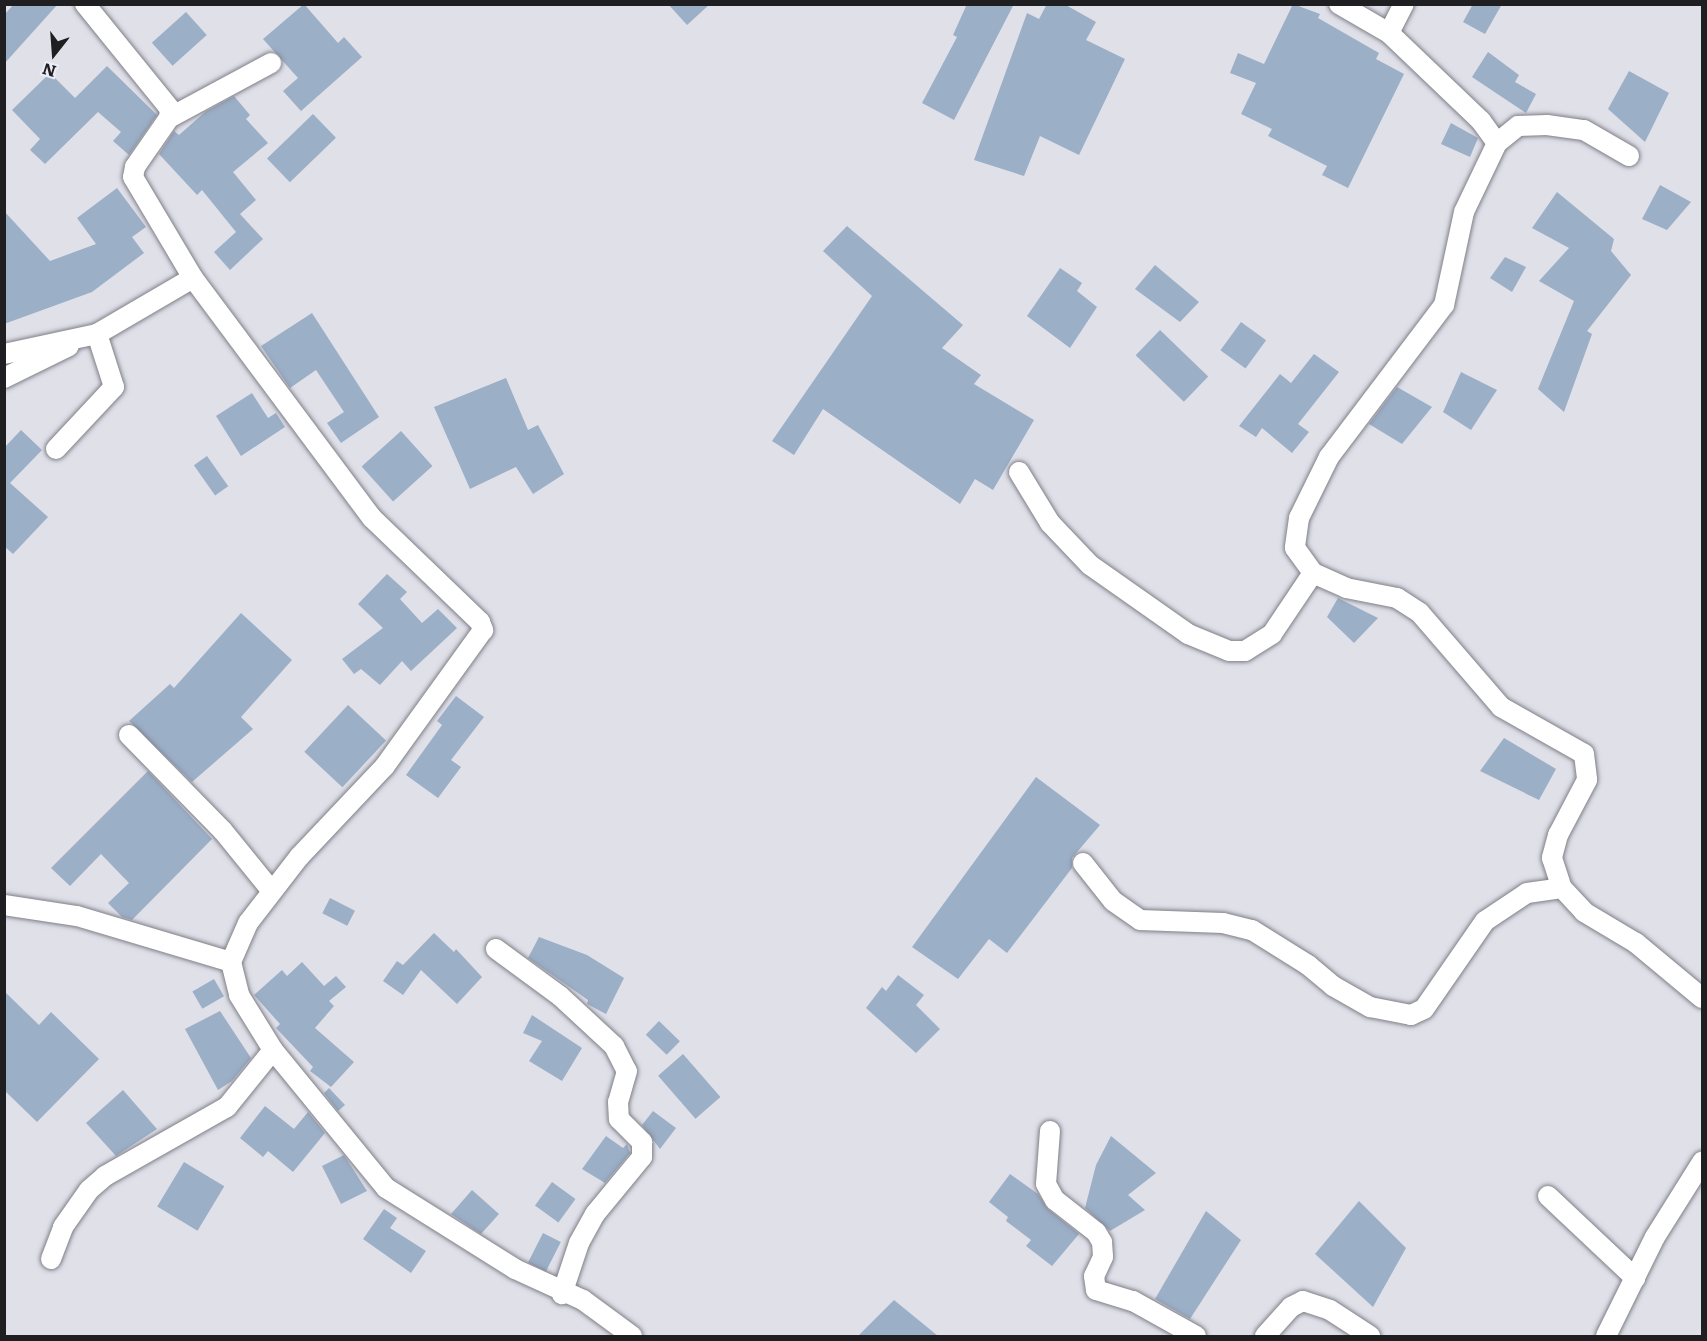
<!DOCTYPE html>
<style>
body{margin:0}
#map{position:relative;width:1707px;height:1341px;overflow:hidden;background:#e0e0e9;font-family:Literata,serif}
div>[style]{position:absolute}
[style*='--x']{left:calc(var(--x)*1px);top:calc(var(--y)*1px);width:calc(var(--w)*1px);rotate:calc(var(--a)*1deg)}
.building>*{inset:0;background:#9bafc7;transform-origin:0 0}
.roads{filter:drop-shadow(0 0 2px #7e7f87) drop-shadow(0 0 2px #7e7f87)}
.street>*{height:20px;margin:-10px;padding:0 10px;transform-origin:10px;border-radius:10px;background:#fff}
span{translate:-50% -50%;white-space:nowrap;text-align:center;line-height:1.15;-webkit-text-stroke:6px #ededf7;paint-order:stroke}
.frame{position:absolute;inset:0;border:6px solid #1f1f22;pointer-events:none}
.north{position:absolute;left:24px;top:24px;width:60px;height:60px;-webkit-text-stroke:4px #ededf7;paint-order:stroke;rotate:197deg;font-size:16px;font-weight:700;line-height:24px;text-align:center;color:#1f1f22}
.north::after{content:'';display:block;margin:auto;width:21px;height:27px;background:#1f1f22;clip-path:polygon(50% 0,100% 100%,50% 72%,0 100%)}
</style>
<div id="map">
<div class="building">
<i style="clip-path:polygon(14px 4px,58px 4px,4px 64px,4px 15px)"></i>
<i style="clip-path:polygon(304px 4px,338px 43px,344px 37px,362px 57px,301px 111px,283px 91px,298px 78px,263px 39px)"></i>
<i style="clip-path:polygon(668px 4px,710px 4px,687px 25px)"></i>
<i style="clip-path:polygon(967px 4px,1014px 4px,954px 120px,922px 103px,957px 37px,953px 35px)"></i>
<i style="clip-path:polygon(1047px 4px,1064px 4px,1096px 22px,1086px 40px,1125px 59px,1079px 155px,1040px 136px,1024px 176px,974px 160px,1027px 13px,1039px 19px)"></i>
<i style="clip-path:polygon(1293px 4px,1320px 14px,1318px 18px,1379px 53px,1376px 59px,1404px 74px,1348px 188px,1322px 175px,1327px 166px,1268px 136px,1272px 129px,1241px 114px,1256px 83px,1230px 73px,1238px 53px,1264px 64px)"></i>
<i style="clip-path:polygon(1473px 4px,1502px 4px,1485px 34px,1463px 22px)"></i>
<i style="left:186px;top:12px;width:31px;height:46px;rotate:48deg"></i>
<i style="clip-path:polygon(1488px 52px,1519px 75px,1515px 82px,1536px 94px,1526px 113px,1472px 77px)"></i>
<i style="clip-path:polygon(107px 66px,157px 115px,129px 155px,113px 141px,121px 132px,98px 112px,45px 164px,30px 150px,40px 139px,12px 110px,50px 73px,75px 98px)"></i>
<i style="clip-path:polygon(1629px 71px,1669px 93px,1645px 142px,1608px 109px)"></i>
<i style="clip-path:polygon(234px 96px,250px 115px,246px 119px,268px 143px,233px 172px,256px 200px,240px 214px,263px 239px,230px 270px,214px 252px,236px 232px,202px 190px,197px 195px,159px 154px,174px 131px,179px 135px,205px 112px)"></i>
<i style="left:313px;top:114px;width:33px;height:64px;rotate:46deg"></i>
<i style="clip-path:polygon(1451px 123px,1478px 138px,1470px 157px,1441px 144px)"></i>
<i style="clip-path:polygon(1660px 185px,1691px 202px,1667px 230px,1642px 219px)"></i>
<i style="clip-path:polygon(117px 188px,146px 227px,132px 237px,144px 253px,92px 292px,4px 324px,4px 211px,50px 261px,96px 244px,77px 218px)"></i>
<i style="clip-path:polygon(1557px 192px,1614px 239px,1611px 251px,1631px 275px,1587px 331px,1592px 334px,1564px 412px,1538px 389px,1574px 301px,1539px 281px,1569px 248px,1532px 228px)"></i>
<i style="clip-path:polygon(847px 226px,963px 325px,942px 348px,981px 375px,974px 384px,1034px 420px,993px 490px,975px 479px,960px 504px,823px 409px,794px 455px,772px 441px,872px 296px,823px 251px)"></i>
<i style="clip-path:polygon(1505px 257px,1526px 267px,1512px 292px,1490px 278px)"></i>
<i style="clip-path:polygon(1155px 265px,1199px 302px,1180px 322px,1135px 289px)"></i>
<i style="clip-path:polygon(1060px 268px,1082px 283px,1077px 291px,1097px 307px,1070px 348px,1027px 316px)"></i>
<i style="clip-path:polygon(312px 313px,379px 417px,341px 443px,327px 423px,344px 412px,316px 370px,290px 388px,261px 346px)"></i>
<i style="left:1241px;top:322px;width:31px;height:35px;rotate:36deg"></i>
<i style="left:1160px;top:330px;width:67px;height:35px;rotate:44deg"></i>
<i style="clip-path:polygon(1314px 354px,1339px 372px,1298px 424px,1309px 432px,1292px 453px,1262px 428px,1256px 437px,1239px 426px,1280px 374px,1291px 383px)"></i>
<i style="clip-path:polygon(1461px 372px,1497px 390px,1471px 430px,1443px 412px)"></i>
<i style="clip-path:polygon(506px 378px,528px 430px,538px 425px,564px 474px,533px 494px,516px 467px,470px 489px,434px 407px)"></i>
<i style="clip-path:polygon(1397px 387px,1432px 407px,1402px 444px,1369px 424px)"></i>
<i style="clip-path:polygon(252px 393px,268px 418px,276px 413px,285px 427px,241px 456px,216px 416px)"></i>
<i style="clip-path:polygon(21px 430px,42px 450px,10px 483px,48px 517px,13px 554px,4px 546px,4px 448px)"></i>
<i style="left:401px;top:431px;width:47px;height:53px;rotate:48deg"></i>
<i style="left:207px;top:456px;width:37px;height:16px;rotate:55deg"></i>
<i style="clip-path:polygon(387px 574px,407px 592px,400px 599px,422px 623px,438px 609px,457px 628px,411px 671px,402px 661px,380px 685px,361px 669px,354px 674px,342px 659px,383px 628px,358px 604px)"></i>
<i style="clip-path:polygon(1338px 598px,1378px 618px,1354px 643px,1327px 617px)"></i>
<i style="clip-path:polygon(241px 613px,292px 660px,241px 717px,253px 729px,192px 782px,129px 721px,170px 684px,174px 688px)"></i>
<i style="clip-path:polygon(456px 696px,484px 717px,451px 760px,461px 767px,438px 798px,406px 775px,442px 725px,437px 721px)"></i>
<i style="left:348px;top:705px;width:52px;height:64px;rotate:43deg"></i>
<i style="clip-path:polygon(1504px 738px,1556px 769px,1539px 800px,1480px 771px)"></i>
<i style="clip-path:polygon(148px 771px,212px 839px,132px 920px,122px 917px,108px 903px,129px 883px,101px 854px,70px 886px,51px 868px)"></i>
<i style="clip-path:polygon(1036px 777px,1100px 825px,1072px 858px,1072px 868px,1007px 953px,989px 939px,958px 979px,912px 947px)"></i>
<i style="left:330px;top:898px;width:28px;height:17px;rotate:27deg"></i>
<i style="clip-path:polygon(434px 933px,454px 952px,456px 949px,482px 977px,457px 1004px,421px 970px,403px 995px,383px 981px,397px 961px,403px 965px)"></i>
<i style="clip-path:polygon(539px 937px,587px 955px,624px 978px,606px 1014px,587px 1004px,588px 1000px,528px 958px)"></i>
<i style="clip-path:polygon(302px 962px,324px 986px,336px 976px,346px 987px,329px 1001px,334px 1006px,315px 1028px,354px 1062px,331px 1087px,310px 1071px,313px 1067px,276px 1028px,280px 1024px,254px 995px,282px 970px,287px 976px)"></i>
<i style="clip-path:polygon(898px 975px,924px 995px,916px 1005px,940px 1029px,916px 1053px,866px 1008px,882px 987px,886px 991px)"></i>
<i style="left:214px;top:979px;width:20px;height:25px;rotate:60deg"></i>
<i style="clip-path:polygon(4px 991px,39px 1025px,51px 1012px,99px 1059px,37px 1122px,4px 1090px)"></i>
<i style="clip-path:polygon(220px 1011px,251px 1058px,232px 1081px,218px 1090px,185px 1029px)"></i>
<i style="clip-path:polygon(532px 1015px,582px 1048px,562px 1081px,529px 1061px,542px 1041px,523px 1033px)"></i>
<i style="left:659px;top:1021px;width:29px;height:19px;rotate:44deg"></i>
<i style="left:683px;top:1054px;width:57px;height:33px;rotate:49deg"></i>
<i style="clip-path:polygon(329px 1088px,345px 1105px,338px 1111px,324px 1093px)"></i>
<i style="clip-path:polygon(123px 1090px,157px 1129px,116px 1156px,86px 1123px)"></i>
<i style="clip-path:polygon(265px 1106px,294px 1129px,308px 1112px,325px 1133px,293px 1172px,268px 1151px,263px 1157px,240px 1138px)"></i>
<i style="clip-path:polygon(653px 1111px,676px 1128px,660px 1149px,642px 1125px)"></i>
<i style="clip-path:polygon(606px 1136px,623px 1148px,627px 1144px,630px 1153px,605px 1183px,582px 1169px)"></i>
<i style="clip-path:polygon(1111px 1136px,1156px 1173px,1128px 1195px,1145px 1210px,1110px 1231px,1085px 1208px,1096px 1165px)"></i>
<i style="clip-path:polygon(344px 1155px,367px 1191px,341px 1204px,322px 1166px)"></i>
<i style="left:184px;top:1162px;width:47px;height:52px;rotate:31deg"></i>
<i style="clip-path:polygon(1010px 1174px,1038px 1194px,1048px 1209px,1079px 1234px,1052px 1266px,1026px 1246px,1031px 1240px,1006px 1221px,1008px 1217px,989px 1202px)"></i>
<i style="left:552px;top:1182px;width:29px;height:29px;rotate:36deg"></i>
<i style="clip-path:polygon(472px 1190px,499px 1214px,481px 1234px,451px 1214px)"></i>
<i style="clip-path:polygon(1359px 1201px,1406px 1248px,1373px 1307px,1315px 1254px)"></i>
<i style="clip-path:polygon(384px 1209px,397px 1218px,390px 1228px,426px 1251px,411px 1273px,363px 1239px)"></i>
<i style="clip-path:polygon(1206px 1211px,1241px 1240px,1190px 1319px,1155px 1299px)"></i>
<i style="left:543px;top:1233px;width:20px;height:33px;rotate:27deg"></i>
<i style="clip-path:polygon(894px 1300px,938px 1336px,858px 1336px)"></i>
</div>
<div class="roads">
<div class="street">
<i style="--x:85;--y:4;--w:135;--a:51"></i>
<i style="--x:170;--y:109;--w:9;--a:96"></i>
<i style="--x:169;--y:118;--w:60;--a:124.8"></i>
<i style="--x:135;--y:167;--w:10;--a:101"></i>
<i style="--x:133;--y:177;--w:117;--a:59.3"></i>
<i style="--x:193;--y:278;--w:299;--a:53.3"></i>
<i style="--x:372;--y:518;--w:150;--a:43.9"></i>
<i style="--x:480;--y:622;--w:9;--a:69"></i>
<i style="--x:483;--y:630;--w:168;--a:125.8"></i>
<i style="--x:385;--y:766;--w:125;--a:133.4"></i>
<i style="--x:299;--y:857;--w:83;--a:127.7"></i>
<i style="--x:248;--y:923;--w:43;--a:113.6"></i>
<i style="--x:231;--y:962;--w:34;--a:76"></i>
<i style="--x:239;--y:995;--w:65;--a:58.3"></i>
<i style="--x:273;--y:1050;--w:178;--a:50.7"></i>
<i style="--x:386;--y:1188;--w:152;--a:32.1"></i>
<i style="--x:515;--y:1269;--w:75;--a:24.5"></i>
<i style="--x:583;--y:1300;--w:61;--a:36.3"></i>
<i style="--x:1339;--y:4;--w:58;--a:30.1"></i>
<i style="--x:1389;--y:33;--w:127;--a:43.7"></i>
<i style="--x:1481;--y:121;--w:27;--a:54"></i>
<i style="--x:1497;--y:143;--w:76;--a:115.6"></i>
<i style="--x:1464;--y:212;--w:95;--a:102.1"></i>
<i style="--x:1444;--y:305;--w:191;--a:127.1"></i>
<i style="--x:1329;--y:457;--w:68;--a:116.2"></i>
<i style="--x:1299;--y:518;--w:30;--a:98"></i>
<i style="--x:1295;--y:548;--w:31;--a:54"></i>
<i style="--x:1313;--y:573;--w:36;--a:24"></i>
<i style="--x:1346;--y:588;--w:52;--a:11.1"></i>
<i style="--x:1397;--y:598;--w:27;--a:33"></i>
<i style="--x:1420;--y:613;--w:124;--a:49.2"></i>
<i style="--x:1501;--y:707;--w:95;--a:29.5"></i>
<i style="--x:1584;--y:754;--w:26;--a:83"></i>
<i style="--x:1587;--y:780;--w:62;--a:117.8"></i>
<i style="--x:1558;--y:835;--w:24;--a:105"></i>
<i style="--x:1552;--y:858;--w:32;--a:72"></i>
<i style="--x:1562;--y:888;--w:33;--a:47"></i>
<i style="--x:1584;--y:912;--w:61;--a:30.8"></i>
<i style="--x:1636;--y:943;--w:86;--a:39.8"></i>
<i style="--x:1389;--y:33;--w:33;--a:-63"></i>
<i style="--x:169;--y:118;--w:116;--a:-28.3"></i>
<i style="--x:1497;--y:143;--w:27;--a:-39"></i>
<i style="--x:1518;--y:126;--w:29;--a:-2"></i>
<i style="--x:1547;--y:125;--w:37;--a:8"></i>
<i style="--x:1584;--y:130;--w:52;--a:30"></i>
<i style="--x:4;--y:354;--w:95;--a:-12.1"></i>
<i style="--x:97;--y:334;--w:111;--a:-30.3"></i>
<i style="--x:4;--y:378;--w:72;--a:-26.2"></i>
<i style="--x:56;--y:449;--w:85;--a:-46.9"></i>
<i style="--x:114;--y:387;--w:56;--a:-107.8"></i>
<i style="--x:1019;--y:472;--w:60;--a:58.7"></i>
<i style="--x:1050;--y:523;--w:58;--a:46.4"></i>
<i style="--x:1090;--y:565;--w:120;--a:35.1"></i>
<i style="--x:1188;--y:634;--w:44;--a:22.5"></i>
<i style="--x:1229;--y:651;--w:16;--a:0"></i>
<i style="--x:1245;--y:651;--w:32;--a:-32"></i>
<i style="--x:1272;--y:634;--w:73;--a:-56.1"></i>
<i style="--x:129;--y:735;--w:134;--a:45.6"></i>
<i style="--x:223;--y:831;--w:76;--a:50.9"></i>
<i style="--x:1083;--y:863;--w:48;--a:51.7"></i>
<i style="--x:1113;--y:901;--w:33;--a:35"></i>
<i style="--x:1140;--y:920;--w:83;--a:2.1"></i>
<i style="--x:1223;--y:923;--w:30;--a:14"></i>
<i style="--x:1252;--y:930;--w:66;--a:32"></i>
<i style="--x:1308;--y:965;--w:33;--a:40"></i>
<i style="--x:1333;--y:986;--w:43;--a:29.6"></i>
<i style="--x:1370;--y:1007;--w:42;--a:11"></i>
<i style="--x:1411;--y:1015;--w:14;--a:-25"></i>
<i style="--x:1424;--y:1009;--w:107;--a:-55.3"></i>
<i style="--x:1485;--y:921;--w:50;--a:-33.7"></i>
<i style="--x:1527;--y:893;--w:35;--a:-8"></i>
<i style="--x:4;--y:905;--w:74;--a:8.6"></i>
<i style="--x:77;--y:916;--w:161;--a:16.6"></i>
<i style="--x:496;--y:949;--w:79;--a:36.3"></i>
<i style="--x:560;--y:996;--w:74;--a:42.8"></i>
<i style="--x:614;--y:1046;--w:28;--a:63"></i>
<i style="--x:627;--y:1071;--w:32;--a:106"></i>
<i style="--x:618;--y:1102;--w:17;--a:87"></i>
<i style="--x:619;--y:1119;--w:33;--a:45"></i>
<i style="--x:642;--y:1142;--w:15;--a:90"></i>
<i style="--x:642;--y:1157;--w:74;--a:129.5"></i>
<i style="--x:595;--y:1214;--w:33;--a:119"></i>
<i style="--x:579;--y:1243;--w:54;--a:108.4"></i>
<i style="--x:1050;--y:1131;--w:53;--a:94.3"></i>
<i style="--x:1046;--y:1184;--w:18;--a:61"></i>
<i style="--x:1055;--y:1200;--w:52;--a:38"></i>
<i style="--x:1096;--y:1232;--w:12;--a:59"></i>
<i style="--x:1102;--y:1242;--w:15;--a:86"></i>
<i style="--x:1103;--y:1257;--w:21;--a:115"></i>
<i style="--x:1094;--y:1276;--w:14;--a:82"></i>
<i style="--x:1096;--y:1290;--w:39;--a:17"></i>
<i style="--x:1133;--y:1301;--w:72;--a:29.1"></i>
<i style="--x:1548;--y:1196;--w:120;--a:43.3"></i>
<i style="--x:51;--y:1259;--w:34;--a:-69"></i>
<i style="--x:63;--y:1227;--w:45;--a:-54.9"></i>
<i style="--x:89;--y:1190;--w:21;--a:-41"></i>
<i style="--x:105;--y:1176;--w:140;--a:-29.5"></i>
<i style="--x:227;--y:1107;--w:73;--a:-51.1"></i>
<i style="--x:1265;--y:1336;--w:39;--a:-48"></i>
<i style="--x:1291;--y:1307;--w:13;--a:-27"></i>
<i style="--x:1303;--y:1301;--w:28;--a:18"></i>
<i style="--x:1330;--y:1310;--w:48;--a:33"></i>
<i style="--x:1606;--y:1336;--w:110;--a:-63.7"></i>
<i style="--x:1655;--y:1237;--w:89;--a:-57.9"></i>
</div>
</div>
<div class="frame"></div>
<div class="north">N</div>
</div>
